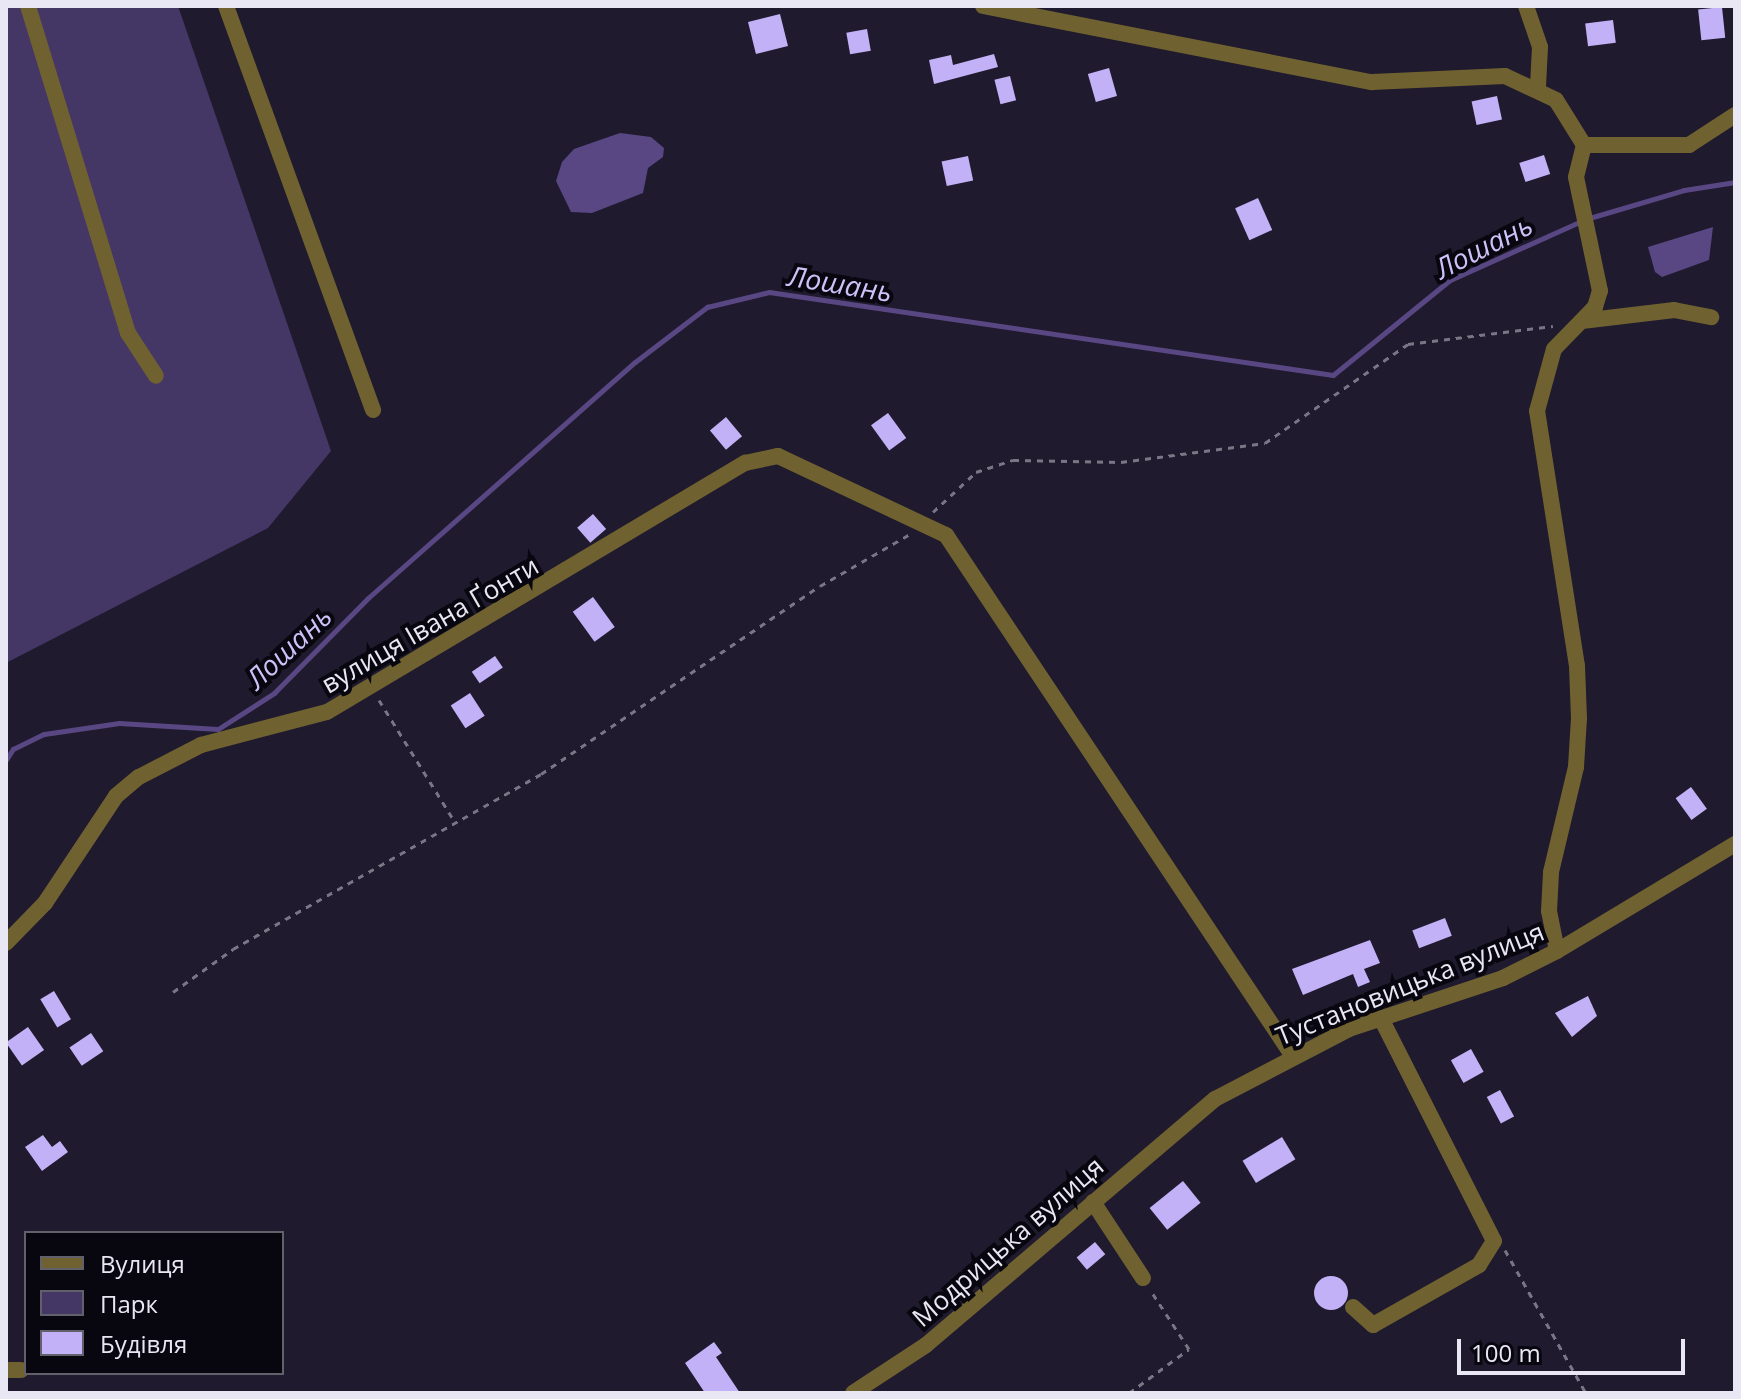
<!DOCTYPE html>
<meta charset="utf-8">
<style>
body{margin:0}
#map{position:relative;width:1741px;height:1399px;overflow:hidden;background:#1f1a2d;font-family:"Open Sans",sans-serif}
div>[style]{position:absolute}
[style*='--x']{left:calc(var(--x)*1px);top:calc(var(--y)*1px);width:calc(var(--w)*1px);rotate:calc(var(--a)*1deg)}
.green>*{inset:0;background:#443665}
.water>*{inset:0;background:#594784}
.stream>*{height:5px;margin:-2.5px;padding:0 2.5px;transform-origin:2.5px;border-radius:2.5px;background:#594784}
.building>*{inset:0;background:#c2b1f6;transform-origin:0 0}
.round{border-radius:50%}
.path>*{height:3px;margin-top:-1.5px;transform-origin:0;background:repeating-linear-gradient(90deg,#7a7686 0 6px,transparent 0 12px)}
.minor>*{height:16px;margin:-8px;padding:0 8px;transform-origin:8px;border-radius:8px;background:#706230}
span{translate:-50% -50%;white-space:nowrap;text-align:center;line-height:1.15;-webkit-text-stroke:8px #08060e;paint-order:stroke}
.street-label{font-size:26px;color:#e9e7f4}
.water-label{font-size:28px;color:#cec1f8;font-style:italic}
.frame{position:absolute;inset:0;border:8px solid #e9e7f4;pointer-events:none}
.legend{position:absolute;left:24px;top:1231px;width:260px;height:144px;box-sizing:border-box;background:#08060e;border:2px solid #62606a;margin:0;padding:10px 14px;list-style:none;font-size:24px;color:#e9e7f4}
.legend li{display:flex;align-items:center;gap:16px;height:40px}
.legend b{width:40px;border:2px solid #62606a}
.scale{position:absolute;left:1457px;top:1339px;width:228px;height:36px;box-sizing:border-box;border:4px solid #e9e7f4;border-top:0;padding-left:10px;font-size:24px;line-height:28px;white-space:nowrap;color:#e9e7f4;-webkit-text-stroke:6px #08060e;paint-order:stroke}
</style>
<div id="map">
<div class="green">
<i style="clip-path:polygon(6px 6px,178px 6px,331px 451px,268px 528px,6px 663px)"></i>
</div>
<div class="water">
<i style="clip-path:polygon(620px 133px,651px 137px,664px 148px,663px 157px,648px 168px,643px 193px,592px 213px,571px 212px,556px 181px,562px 162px,574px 149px)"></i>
<i style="clip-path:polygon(1713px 227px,1709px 260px,1662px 277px,1655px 272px,1648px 247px)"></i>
</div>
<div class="stream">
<i style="--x:6;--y:760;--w:13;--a:-58"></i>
<i style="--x:13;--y:749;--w:34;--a:-26"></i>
<i style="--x:44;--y:734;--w:76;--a:-8.3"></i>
<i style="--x:119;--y:723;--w:99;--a:3.5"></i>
<i style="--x:218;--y:729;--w:67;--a:-32.7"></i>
<i style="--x:274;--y:693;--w:134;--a:-45.3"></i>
<i style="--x:368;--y:598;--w:356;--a:-41.5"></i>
<i style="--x:635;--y:362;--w:91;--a:-37.4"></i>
<i style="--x:707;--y:307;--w:64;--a:-13.6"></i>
<i style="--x:769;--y:292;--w:570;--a:8.37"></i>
<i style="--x:1333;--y:375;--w:151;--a:-39.1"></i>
<i style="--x:1450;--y:280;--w:149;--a:-24.2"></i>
<i style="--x:1586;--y:219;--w:102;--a:-16.5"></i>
<i style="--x:1684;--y:190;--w:52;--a:-8.9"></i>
</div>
<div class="building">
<i style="left:1722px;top:7px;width:31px;height:24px;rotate:84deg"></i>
<i style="left:780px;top:14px;width:33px;height:33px;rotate:76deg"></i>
<i style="left:1613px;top:20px;width:23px;height:28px;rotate:83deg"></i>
<i style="left:867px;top:29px;width:22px;height:21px;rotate:80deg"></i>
<i style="clip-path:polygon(994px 54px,998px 67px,934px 84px,929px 60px,951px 55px,953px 65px)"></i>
<i style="left:1109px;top:68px;width:29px;height:22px;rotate:74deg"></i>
<i style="left:1010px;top:76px;width:25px;height:16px;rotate:76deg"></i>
<i style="left:1497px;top:96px;width:24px;height:26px;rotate:78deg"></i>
<i style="left:1544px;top:155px;width:20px;height:26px;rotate:72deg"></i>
<i style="left:968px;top:156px;width:25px;height:27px;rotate:78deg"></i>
<i style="left:1258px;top:198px;width:35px;height:25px;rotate:66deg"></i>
<i style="left:888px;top:413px;width:31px;height:21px;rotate:54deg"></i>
<i style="left:726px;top:417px;width:25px;height:21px;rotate:50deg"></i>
<i style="left:593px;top:514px;width:20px;height:21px;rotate:49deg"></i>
<i style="left:593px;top:597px;width:37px;height:25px;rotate:54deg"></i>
<i style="left:495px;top:656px;width:14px;height:28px;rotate:56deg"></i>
<i style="left:470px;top:693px;width:27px;height:23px;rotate:57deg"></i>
<i style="left:1691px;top:787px;width:27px;height:19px;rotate:54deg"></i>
<i style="left:1445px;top:918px;width:19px;height:35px;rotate:69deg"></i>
<i style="clip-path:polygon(1370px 940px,1380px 963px,1364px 969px,1370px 982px,1358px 987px,1353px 974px,1303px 995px,1292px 969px)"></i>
<i style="left:54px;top:991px;width:33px;height:16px;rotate:59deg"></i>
<i style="clip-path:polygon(1588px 996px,1597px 1016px,1572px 1037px,1555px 1013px)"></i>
<i style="left:28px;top:1027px;width:28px;height:27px;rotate:55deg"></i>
<i style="left:91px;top:1033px;width:22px;height:26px;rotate:56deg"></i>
<i style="left:1471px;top:1049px;width:26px;height:23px;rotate:61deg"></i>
<i style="left:1500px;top:1090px;width:30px;height:15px;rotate:62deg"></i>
<i style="clip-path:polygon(43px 1135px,52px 1147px,60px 1141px,68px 1152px,42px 1171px,25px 1147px)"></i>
<i style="left:1282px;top:1137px;width:26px;height:46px;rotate:59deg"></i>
<i style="left:1183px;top:1181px;width:28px;height:43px;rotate:51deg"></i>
<i style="left:1095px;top:1242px;width:16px;height:24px;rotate:50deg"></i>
<i class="round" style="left:1314px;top:1276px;width:34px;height:34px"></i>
<i style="clip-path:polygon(714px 1342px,722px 1353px,716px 1357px,740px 1393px,705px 1393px,685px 1363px)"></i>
</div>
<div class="path">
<i style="--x:933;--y:512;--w:59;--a:-42.9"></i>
<i style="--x:976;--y:472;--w:39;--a:-18"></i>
<i style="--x:1013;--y:460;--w:108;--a:1.1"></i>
<i style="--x:1121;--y:462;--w:145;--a:-7.5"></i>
<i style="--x:1265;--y:443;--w:174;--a:-34.7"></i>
<i style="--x:1408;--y:344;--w:146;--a:-7.1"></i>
<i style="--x:379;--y:700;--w:144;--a:58.1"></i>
<i style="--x:173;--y:992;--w:74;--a:-35.6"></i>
<i style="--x:233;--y:949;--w:354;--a:-29.6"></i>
<i style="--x:541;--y:774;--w:336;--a:-34"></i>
<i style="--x:820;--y:586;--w:104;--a:-30"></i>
<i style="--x:1505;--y:1250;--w:164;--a:60.5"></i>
<i style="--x:1129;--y:1393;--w:74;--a:-36.3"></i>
<i style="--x:1189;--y:1349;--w:69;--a:-123.2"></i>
</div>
<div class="minor">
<i style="--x:28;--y:6;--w:342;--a:73"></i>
<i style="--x:128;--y:333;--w:51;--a:56.9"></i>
<i style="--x:226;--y:6;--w:430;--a:70"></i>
<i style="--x:983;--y:6;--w:396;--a:11.1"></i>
<i style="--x:1372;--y:82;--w:133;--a:-2.6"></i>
<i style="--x:1505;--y:76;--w:56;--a:25.2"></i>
<i style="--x:1556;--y:100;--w:53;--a:58.1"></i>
<i style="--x:1526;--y:6;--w:43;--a:71.1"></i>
<i style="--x:1540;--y:47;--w:40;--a:92.9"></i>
<i style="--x:1584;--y:145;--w:105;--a:0"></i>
<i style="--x:1689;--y:145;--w:55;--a:-33.1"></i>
<i style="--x:1582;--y:321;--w:93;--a:-6.8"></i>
<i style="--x:1674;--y:310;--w:38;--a:11"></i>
<i style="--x:6;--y:943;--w:56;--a:-45.7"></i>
<i style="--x:45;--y:903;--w:128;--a:-56.4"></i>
<i style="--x:116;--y:796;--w:30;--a:-40"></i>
<i style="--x:139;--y:777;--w:70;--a:-27.3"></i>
<i style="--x:201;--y:745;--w:130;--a:-14.7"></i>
<i style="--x:327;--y:712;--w:487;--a:-30.8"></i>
<i style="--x:745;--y:463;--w:34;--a:-12"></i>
<i style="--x:778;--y:456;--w:186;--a:25.2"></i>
<i style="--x:946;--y:535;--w:625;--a:56.36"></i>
<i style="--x:1557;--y:951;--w:41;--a:-101.3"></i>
<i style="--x:1549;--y:911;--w:39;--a:-87"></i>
<i style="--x:1551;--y:872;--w:108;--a:-76.6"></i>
<i style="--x:1576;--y:767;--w:49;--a:-86.5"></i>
<i style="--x:1579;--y:718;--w:52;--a:-92.2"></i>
<i style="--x:1577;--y:666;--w:258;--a:-98.9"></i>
<i style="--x:1537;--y:411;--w:64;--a:-74.7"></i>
<i style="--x:1554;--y:349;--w:59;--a:-45.7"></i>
<i style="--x:1595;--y:307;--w:17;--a:-73"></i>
<i style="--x:1600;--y:291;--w:116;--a:-101.9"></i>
<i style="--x:1576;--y:177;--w:33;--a:-76"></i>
<i style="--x:1093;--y:1202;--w:91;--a:56.7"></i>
<i style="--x:1353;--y:1307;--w:27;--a:42"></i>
<i style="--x:1373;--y:1325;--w:122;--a:-29.5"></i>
<i style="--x:1479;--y:1265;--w:28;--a:-58"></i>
<i style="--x:1494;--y:1241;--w:250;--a:-116.9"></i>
<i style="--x:6;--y:1370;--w:15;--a:0"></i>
<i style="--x:853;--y:1393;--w:87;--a:-33.3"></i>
<i style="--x:926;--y:1345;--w:380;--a:-40.4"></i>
<i style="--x:1215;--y:1099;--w:151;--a:-27.6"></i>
<i style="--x:1349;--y:1029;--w:162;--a:-18.3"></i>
<i style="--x:1503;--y:978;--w:60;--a:-26.6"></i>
<i style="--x:1557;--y:951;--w:208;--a:-31"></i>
</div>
<div class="street-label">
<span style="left:430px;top:625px;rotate:-30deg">вулиця Івана Ґонти</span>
<span style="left:1410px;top:984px;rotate:-22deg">Тустановицька вулиця</span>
<span style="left:1008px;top:1242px;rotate:-41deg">Модрицька вулиця</span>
</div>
<div class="water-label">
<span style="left:1483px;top:246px;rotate:-27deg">Лошань</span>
<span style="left:840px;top:283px;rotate:9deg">Лошань</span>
<span style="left:288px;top:647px;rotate:-43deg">Лошань</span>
</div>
<div class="frame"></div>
<ul class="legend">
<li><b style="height:10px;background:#706230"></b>Вулиця</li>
<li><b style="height:22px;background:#443665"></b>Парк</li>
<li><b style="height:22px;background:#c2b1f6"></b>Будівля</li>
</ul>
<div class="scale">100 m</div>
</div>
